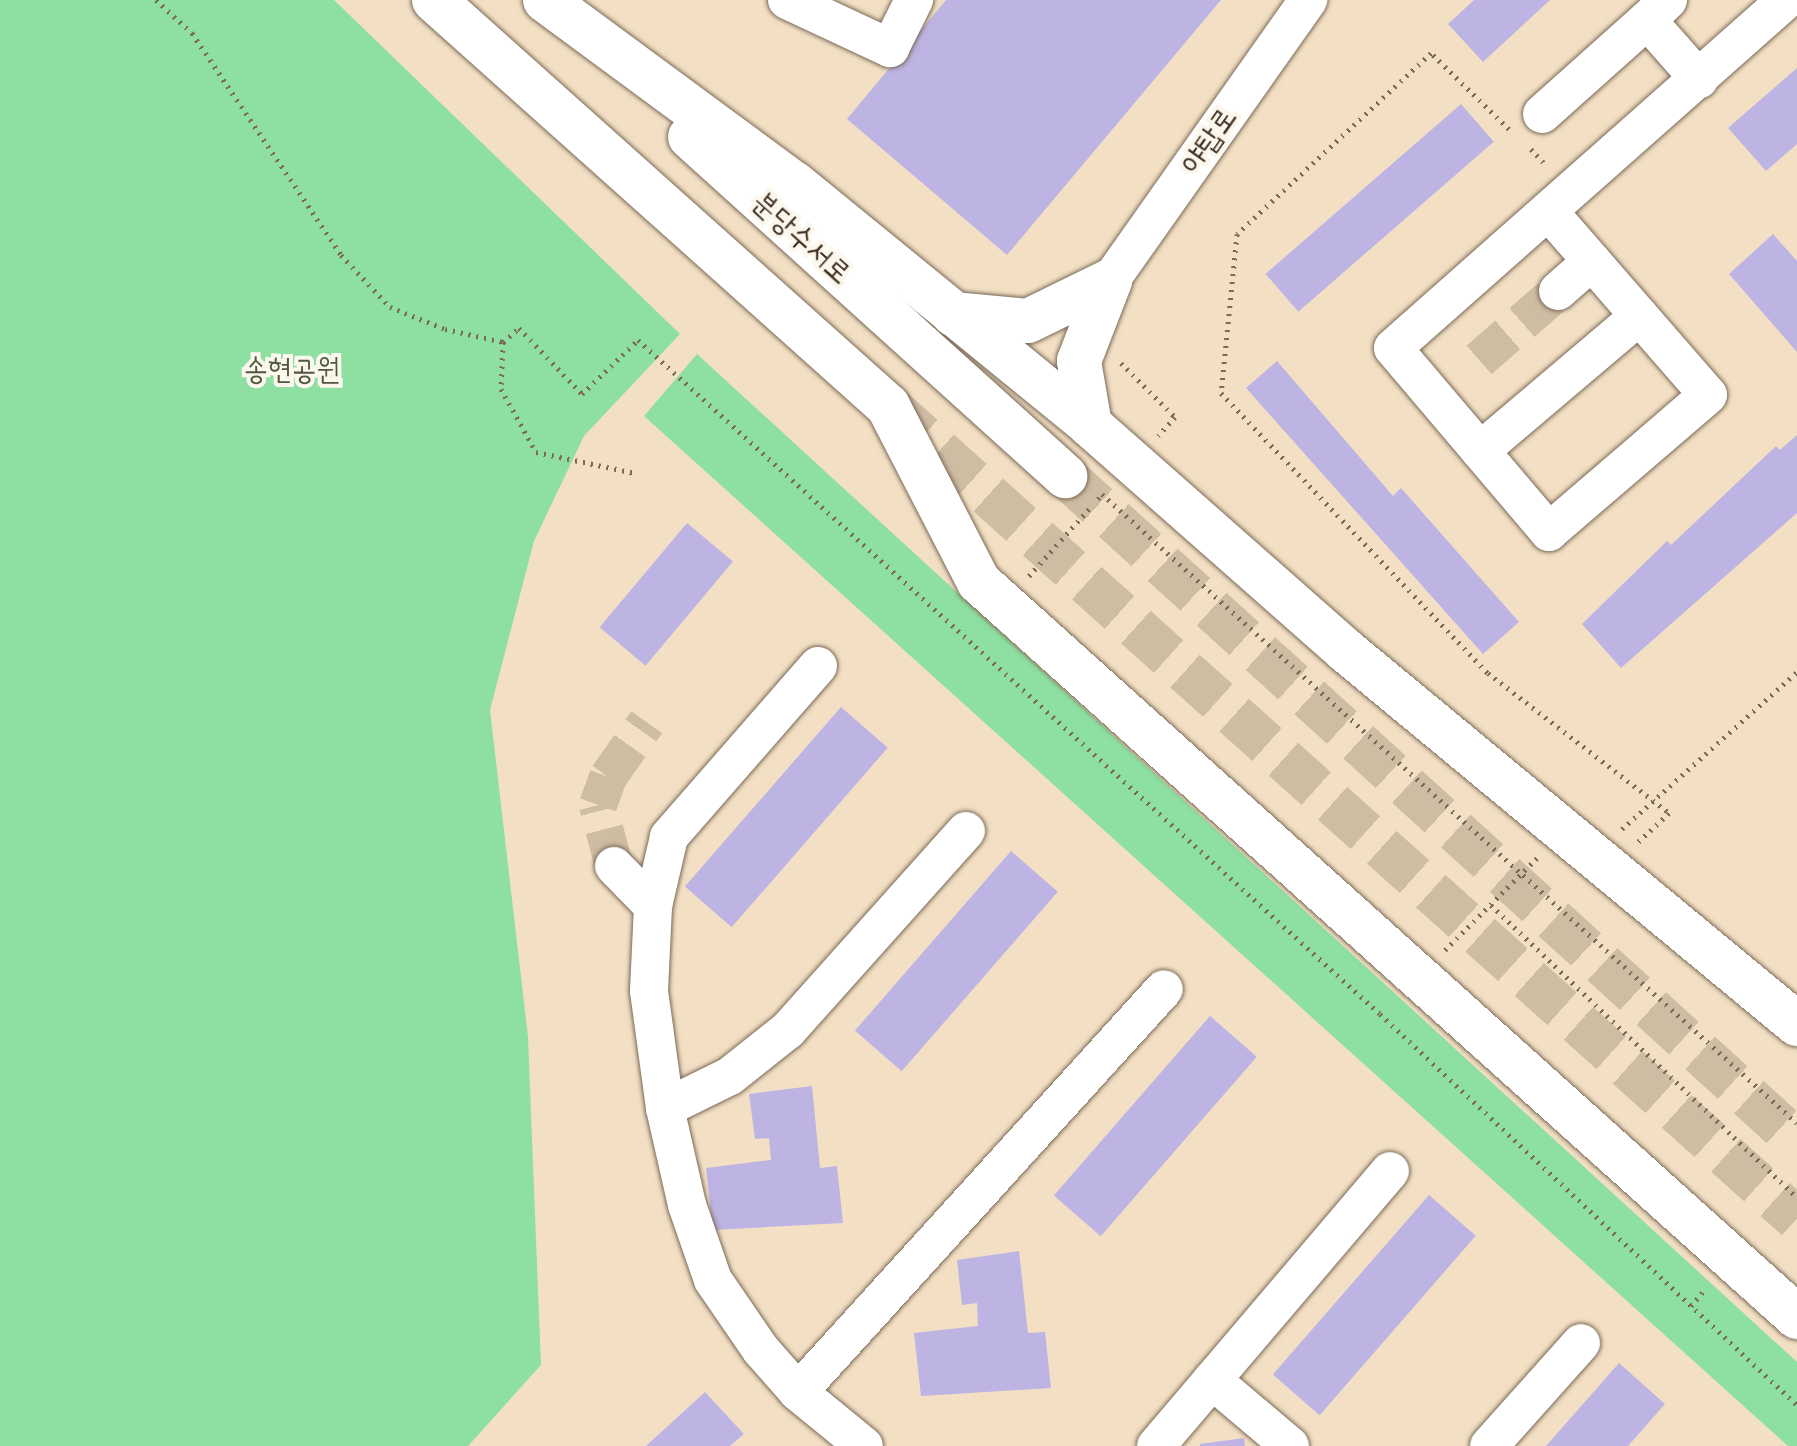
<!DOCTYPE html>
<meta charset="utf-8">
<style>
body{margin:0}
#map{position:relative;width:1797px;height:1446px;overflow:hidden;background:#f3e0c4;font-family:"Comic Neue","Poor Story",sans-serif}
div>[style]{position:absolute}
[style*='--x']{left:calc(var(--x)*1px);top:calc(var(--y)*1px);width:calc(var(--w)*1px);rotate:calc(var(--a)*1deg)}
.green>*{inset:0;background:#8de0a1}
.building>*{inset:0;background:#bdb4e4;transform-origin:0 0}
.minor-tunnel>*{height:38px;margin-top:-19px;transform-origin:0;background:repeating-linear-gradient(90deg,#cebca3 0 38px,transparent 0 57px)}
.highway-tunnel>*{height:44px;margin-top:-22px;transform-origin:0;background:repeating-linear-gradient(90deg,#cebca3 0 44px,transparent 0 66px)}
.path>*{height:5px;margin-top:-2.5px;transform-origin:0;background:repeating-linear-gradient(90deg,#7b6a58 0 2px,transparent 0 8px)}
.roads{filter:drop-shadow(0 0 2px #7b6a58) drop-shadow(0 0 2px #7b6a58)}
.minor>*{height:38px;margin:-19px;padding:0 19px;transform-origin:19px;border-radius:19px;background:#fff}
.highway>*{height:44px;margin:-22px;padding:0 22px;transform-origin:22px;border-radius:22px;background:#fff}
span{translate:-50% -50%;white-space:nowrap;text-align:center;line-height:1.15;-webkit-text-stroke:8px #fbf7ec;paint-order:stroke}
.street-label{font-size:30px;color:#3b2a1e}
.park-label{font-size:30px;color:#50583f}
</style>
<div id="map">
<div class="green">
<i style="clip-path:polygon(0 0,334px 0,680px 334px,584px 436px,534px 541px,490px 710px,528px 1037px,541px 1365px,468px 1446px,0 1446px)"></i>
<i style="clip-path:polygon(697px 354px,1797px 1362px,1797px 1446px,1788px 1446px,644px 416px)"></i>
</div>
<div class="building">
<i style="clip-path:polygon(946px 0,1221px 0,1007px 255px,847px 119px)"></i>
<i style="clip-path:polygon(1474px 0,1550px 0,1483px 62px,1448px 24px)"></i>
<i style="clip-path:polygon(1797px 68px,1797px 144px,1766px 171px,1728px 128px)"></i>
<i style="left:1461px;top:104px;width:50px;height:259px;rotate:49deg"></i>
<i style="clip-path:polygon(1773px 234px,1797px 261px,1797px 352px,1729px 274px)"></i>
<i style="clip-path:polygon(1277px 361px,1393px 496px,1401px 488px,1519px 622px,1483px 654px,1246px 388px)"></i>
<i style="clip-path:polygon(1797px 435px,1797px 513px,1621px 668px,1582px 624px,1667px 541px,1671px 545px,1776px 446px,1780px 450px)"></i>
<i style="left:687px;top:523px;width:60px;height:136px;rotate:40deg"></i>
<i style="left:841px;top:707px;width:62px;height:238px;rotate:41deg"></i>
<i style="left:1011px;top:851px;width:62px;height:238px;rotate:41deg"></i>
<i style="left:1210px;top:1016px;width:62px;height:238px;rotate:41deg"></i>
<i style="clip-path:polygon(812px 1086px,820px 1168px,837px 1166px,843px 1223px,713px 1230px,706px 1168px,771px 1160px,769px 1138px,755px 1139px,749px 1094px)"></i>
<i style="left:1429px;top:1195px;width:62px;height:238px;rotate:41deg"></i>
<i style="clip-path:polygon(1019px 1251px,1028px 1333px,1045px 1332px,1051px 1388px,921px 1396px,914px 1333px,978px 1326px,977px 1303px,962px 1305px,957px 1260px)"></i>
<i style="clip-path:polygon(1619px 1363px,1665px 1404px,1628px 1446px,1546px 1446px)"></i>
<i style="clip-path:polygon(705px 1392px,744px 1434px,730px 1446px,646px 1446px)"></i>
<i style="clip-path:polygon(1244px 1438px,1245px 1446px,1200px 1446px,1200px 1444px)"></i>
</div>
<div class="minor-tunnel">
<i style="--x:1479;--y:360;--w:105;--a:-41.1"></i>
<i style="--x:614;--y:866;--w:63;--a:-104.7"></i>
<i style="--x:598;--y:805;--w:30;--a:-70"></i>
<i style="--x:608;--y:777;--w:67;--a:-54.7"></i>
</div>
<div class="highway-tunnel">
<i style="--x:890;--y:407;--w:1217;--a:41.84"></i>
<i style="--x:1065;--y:476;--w:989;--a:42.25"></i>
</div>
<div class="path">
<i style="--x:156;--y:0;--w:49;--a:42.5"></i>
<i style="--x:192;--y:33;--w:267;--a:56.1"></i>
<i style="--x:341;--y:255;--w:71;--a:46.7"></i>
<i style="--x:390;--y:307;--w:59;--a:21.8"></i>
<i style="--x:445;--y:329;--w:59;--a:12.6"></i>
<i style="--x:503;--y:342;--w:47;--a:92.4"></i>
<i style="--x:501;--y:389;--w:72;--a:60.9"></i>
<i style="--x:536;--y:452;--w:101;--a:12"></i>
<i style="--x:1509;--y:129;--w:109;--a:-135.7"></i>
<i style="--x:1431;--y:53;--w:265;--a:137"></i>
<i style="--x:1237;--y:234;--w:160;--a:95.7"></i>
<i style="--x:1221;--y:393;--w:387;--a:46.4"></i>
<i style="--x:1488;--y:673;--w:229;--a:37.7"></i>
<i style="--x:1669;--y:813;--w:44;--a:136.8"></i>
<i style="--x:1531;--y:149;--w:22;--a:47"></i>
<i style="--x:503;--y:342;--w:21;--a:-41"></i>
<i style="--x:519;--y:328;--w:91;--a:46.3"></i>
<i style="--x:582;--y:394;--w:78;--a:-44"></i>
<i style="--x:638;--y:340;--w:1002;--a:42.25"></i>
<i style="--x:1380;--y:1014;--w:572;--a:43.16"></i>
<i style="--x:1121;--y:363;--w:76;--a:45"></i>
<i style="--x:1175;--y:417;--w:25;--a:132"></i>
<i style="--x:1098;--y:499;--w:6;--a:-51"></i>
<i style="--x:1102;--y:494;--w:937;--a:42.15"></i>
<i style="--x:1029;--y:576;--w:90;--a:-48.2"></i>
<i style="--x:1622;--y:829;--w:235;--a:-41.9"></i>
<i style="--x:1491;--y:905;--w:423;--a:43.7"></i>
<i style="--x:1445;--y:950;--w:130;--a:-45"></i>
<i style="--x:1691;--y:1306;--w:23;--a:-50"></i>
</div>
<div class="roads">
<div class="minor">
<i style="--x:787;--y:0;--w:114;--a:25"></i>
<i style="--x:890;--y:48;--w:54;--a:-63.4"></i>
<i style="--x:1668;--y:0;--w:29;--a:136"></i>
<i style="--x:1647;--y:20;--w:79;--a:48.6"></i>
<i style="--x:1542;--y:114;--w:141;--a:-41.8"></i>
<i style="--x:1549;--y:212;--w:242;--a:49"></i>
<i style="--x:1708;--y:395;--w:210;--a:139.3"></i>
<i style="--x:1549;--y:532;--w:241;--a:-130.3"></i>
<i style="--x:1393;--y:348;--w:525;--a:-41.52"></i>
<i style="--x:1110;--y:281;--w:344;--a:-54.8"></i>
<i style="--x:1558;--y:291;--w:45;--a:-41.4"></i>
<i style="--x:1480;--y:451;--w:209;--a:-40.3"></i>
<i style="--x:818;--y:666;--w:227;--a:131.1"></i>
<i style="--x:669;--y:837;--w:71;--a:103.1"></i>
<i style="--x:653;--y:906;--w:85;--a:92.7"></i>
<i style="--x:649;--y:991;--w:118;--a:82.2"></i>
<i style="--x:665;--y:1108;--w:99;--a:77.2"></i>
<i style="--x:687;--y:1205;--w:79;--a:70.9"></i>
<i style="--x:713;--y:1280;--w:85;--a:55.6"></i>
<i style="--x:761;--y:1350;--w:56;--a:48.6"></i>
<i style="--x:798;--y:1392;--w:85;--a:39.3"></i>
<i style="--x:614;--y:866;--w:56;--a:45.7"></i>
<i style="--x:665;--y:1108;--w:72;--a:-26.2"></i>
<i style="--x:730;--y:1076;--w:74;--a:-38.4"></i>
<i style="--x:788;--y:1030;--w:267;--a:-48.2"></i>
<i style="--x:1212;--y:1380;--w:102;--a:40.2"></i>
<i style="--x:798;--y:1392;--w:544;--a:-47.75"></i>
<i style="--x:1156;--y:1446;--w:361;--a:-49.6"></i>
<i style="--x:1489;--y:1446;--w:138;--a:-48.2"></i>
</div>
<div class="highway">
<i style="--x:434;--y:0;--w:609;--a:41.81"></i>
<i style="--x:888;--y:406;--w:198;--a:62.7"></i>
<i style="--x:979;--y:582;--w:1100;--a:41.94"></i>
<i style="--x:545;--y:0;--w:310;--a:36.4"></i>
<i style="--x:795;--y:184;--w:381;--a:39.2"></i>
<i style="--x:1090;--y:425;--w:340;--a:41.4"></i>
<i style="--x:1345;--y:650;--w:587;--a:39.61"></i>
<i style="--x:690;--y:137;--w:506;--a:42.11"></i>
<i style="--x:953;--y:314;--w:75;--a:5.3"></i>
<i style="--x:1028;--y:321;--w:91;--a:-26"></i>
<i style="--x:1090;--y:425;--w:65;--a:-99.8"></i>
<i style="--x:1079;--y:361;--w:86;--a:-68.8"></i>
</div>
</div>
<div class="street-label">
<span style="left:1209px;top:141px;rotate:-55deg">야탑로</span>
<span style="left:801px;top:238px;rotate:42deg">분당수서로</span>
</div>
<div class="park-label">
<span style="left:292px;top:370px">송현공원</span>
</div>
</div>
